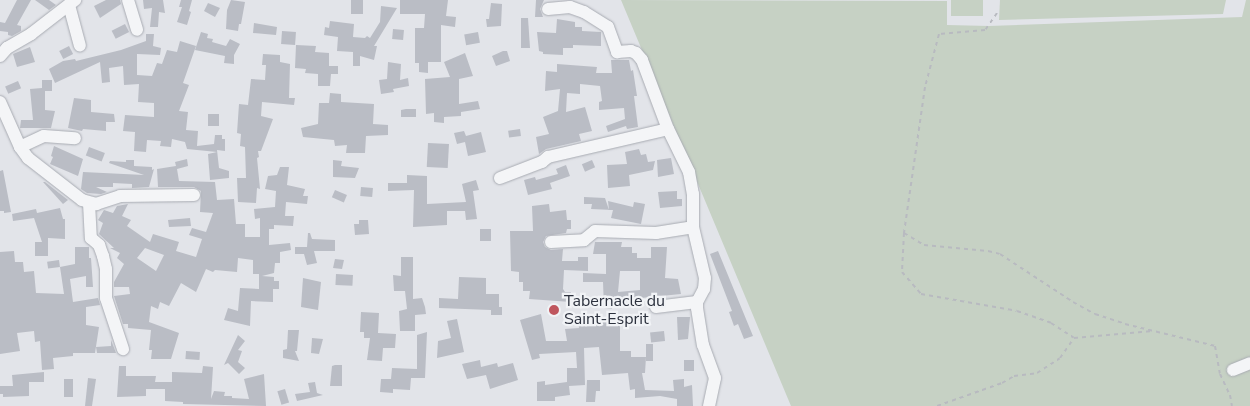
<!DOCTYPE html>
<style>
body{margin:0}
#map{position:relative;width:1250px;height:406px;overflow:hidden;background:#e2e4e9;font-family:"Nunito Sans",sans-serif}
div>[style]{position:absolute}
[style*='--x']{left:calc(var(--x)*1px);top:calc(var(--y)*1px);width:calc(var(--w)*1px);rotate:calc(var(--a)*1deg)}
.green>*{inset:0;background:#c6d1c4;transform-origin:0 0}
.building>*{inset:0;background:#babdc5;transform-origin:0 0}
.path>*{height:2px;margin-top:-1px;transform-origin:0;background:repeating-linear-gradient(90deg,#b8bac0 0 4px,transparent 0 8px)}
.roads{filter:drop-shadow(0 0 1px #a8abb2) drop-shadow(0 0 1px #a8abb2)}
.minor>*{height:12px;margin:-6px;padding:0 6px;transform-origin:6px;border-radius:6px;background:#f4f5f7}
.dots>*{width:14px;height:14px;translate:-50% -50%;box-sizing:border-box;border:2px solid #f1f3f6;border-radius:50%}
span{translate:-50% -50%;white-space:nowrap;text-align:center;line-height:1.15;-webkit-text-stroke:4.5px #f1f3f6;paint-order:stroke}
.poi-label{font-size:16px;color:#2c313e}
.left{translate:0 -50%;text-align:left}
</style>
<div id="map">
<div class="green">
<i style="clip-path:polygon(621px 0,947px 1px,947px 25px,989px 26px,1242px 17px,1246px 0,1250px 0,1250px 406px,791px 406px)"></i>
<i style="left:951px;top:0;width:32px;height:16px"></i>
<i style="clip-path:polygon(1000px 0,1226px 0,1223px 14px,999px 20px)"></i>
</div>
<div class="building">
<i style="clip-path:polygon(17px 0,31px 0,17px 25px,21px 26px,21px 31px,12px 36px,8px 35px,8px 32px,0 31px,0 22px,5px 23px)"></i>
<i style="clip-path:polygon(35px 0,49px 0,56px 5px,49px 10px)"></i>
<i style="clip-path:polygon(106px 0,120px 0,121px 4px,100px 18px,94px 6px)"></i>
<i style="clip-path:polygon(143px 0,163px 0,165px 13px,159px 12px,158px 27px,150px 27px,152px 8px,144px 9px)"></i>
<i style="clip-path:polygon(181px 0,192px 0,189px 11px,191px 12px,187px 25px,177px 22px,182px 7px,179px 7px)"></i>
<i style="clip-path:polygon(231px 0,245px 2px,241px 24px,239px 24px,238px 31px,226px 29px,227px 10px)"></i>
<i style="left:351px;top:0;width:12px;height:14px"></i>
<i style="clip-path:polygon(400px 0,448px 0,446px 16px,456px 17px,455px 27px,441px 25px,441px 62px,428px 62px,428px 73px,419px 72px,419px 63px,415px 63px,415px 28px,424px 28px,425px 14px,400px 14px)"></i>
<i style="clip-path:polygon(536px 0,544px 0,540px 9px,543px 17px,535px 17px)"></i>
<i style="clip-path:polygon(208px 3px,220px 8px,215px 17px,204px 11px)"></i>
<i style="clip-path:polygon(491px 3px,502px 4px,501px 26px,487px 27px,486px 19px,489px 19px)"></i>
<i style="clip-path:polygon(381px 6px,397px 8px,374px 46px,377px 46px,374px 60px,360px 56px,360px 66px,353px 66px,353px 52px,337px 51px,338px 37px,324px 35px,325px 27px,329px 28px,330px 21px,354px 24px,353px 37px,365px 38px,367px 36px,370px 38px,380px 22px)"></i>
<i style="clip-path:polygon(521px 18px,528px 18px,530px 48px,521px 48px)"></i>
<i style="clip-path:polygon(557px 19px,575px 22px,575px 27px,582px 27px,582px 31px,601px 32px,601px 46px,573px 45px,573px 48px,563px 48px,563px 55px,543px 54px,543px 52px,539px 51px,537px 32px,556px 33px)"></i>
<i style="clip-path:polygon(254px 23px,277px 27px,276px 35px,253px 33px)"></i>
<i style="left:125px;top:24px;width:9px;height:15px;rotate:63deg"></i>
<i style="left:393px;top:29px;width:11px;height:10px;rotate:5deg"></i>
<i style="left:282px;top:31px;width:14px;height:13px;rotate:4deg"></i>
<i style="clip-path:polygon(201px 32px,208px 34px,207px 38px,213px 39px,212px 42px,226px 46px,230px 39px,240px 44px,234px 55px,234px 64px,224px 63px,225px 56px,195px 50px)"></i>
<i style="left:478px;top:32px;width:11px;height:14px;rotate:80deg"></i>
<i style="clip-path:polygon(146px 34px,154px 34px,153px 46px,161px 48px,160px 55px,137px 54px,137px 75px,152px 76px,157px 63px,162px 64px,167px 50px,177px 52px,180px 41px,196px 46px,183px 83px,189px 85px,179px 111px,188px 112px,186px 130px,198px 131px,197px 146px,214px 144px,215px 135px,222px 135px,222px 139px,225px 139px,225px 151px,217px 150px,219px 168px,229px 171px,229px 178px,210px 180px,208px 154px,217px 152px,187px 149px,185px 142px,172px 139px,171px 147px,160px 146px,161px 141px,147px 140px,146px 152px,134px 151px,135px 132px,123px 131px,125px 115px,154px 117px,154px 103px,138px 102px,139px 84px,124px 85px,123px 66px,109px 68px,110px 82px,102px 83px,100px 62px,55px 83px,49px 69px,63px 61px,75px 59px,76px 61px,121px 50px,146px 41px)"></i>
<i style="clip-path:polygon(296px 45px,316px 46px,315px 52px,329px 53px,329px 66px,338px 66px,338px 74px,331px 74px,330px 86px,318px 86px,318px 74px,305px 73px,306px 69px,295px 68px)"></i>
<i style="left:69px;top:46px;width:9px;height:11px;rotate:63deg"></i>
<i style="clip-path:polygon(30px 47px,35px 62px,17px 67px,13px 54px)"></i>
<i style="clip-path:polygon(503px 51px,507px 51px,510px 61px,496px 66px,492px 56px)"></i>
<i style="clip-path:polygon(465px 53px,473px 76px,459px 79px,459px 104px,478px 101px,480px 109px,461px 112px,461px 116px,444px 117px,444px 123px,434px 122px,434px 113px,426px 114px,425px 79px,450px 77px,444px 62px)"></i>
<i style="clip-path:polygon(263px 54px,280px 55px,280px 62px,290px 64px,289px 98px,295px 98px,294px 105px,262px 102px,261px 116px,273px 119px,261px 151px,258px 151px,259px 157px,257px 158px,260px 189px,257px 188px,256px 203px,238px 202px,237px 178px,246px 178px,245px 147px,240px 146px,241px 134px,237px 133px,239px 104px,248px 105px,251px 79px,265px 80px,266px 65px,262px 65px)"></i>
<i style="clip-path:polygon(611px 60px,629px 60px,631px 71px,633px 70px,637px 96px,634px 96px,638px 127px,627px 129px,626px 126px,608px 132px,606px 126px,625px 119px,624px 108px,599px 110px,599px 102px,602px 101px,600px 86px,580px 84px,580px 94px,567px 93px,566px 112px,585px 107px,592px 131px,579px 134px,581px 141px,546px 149px,539px 154px,536px 137px,549px 134px,543px 117px,558px 111px,560px 89px,545px 91px,546px 71px,557px 72px,557px 64px,597px 67px,596px 73px,612px 73px)"></i>
<i style="clip-path:polygon(388px 62px,401px 64px,400px 80px,408px 78px,409px 86px,393px 89px,394px 92px,381px 94px,379px 80px,387px 79px)"></i>
<i style="clip-path:polygon(42px 80px,52px 80px,52px 91px,45px 91px,45px 110px,55px 111px,51px 128px,20px 128px,21px 120px,33px 120px,30px 89px,42px 88px)"></i>
<i style="left:18px;top:81px;width:8px;height:14px;rotate:67deg"></i>
<i style="clip-path:polygon(330px 93px,341px 94px,341px 102px,374px 104px,373px 124px,388px 125px,388px 135px,366px 136px,365px 153px,346px 153px,347px 145px,335px 146px,334px 140px,303px 137px,301px 128px,318px 124px,319px 103px,329px 103px)"></i>
<i style="clip-path:polygon(74px 98px,91px 100px,91px 112px,114px 114px,115px 122px,106px 122px,106px 131px,83px 129px,82px 131px,68px 128px)"></i>
<i style="clip-path:polygon(406px 109px,416px 109px,416px 117px,401px 117px,401px 110px)"></i>
<i style="left:208px;top:114px;width:11px;height:12px"></i>
<i style="left:520px;top:129px;width:7px;height:12px;rotate:82deg"></i>
<i style="clip-path:polygon(464px 131px,466px 136px,481px 132px,486px 152px,468px 156px,465px 142px,457px 144px,454px 133px)"></i>
<i style="left:428px;top:143px;width:21px;height:24px;rotate:3deg"></i>
<i style="clip-path:polygon(54px 146px,83px 159px,78px 176px,50px 164px,53px 157px,51px 156px)"></i>
<i style="left:89px;top:147px;width:17px;height:9px;rotate:21deg"></i>
<i style="clip-path:polygon(639px 149px,641px 155px,646px 154px,648px 162px,655px 161px,653px 170px,629px 175px,630px 186px,608px 188px,607px 165px,627px 164px,625px 152px)"></i>
<i style="clip-path:polygon(671px 158px,674px 174px,658px 177px,657px 160px)"></i>
<i style="clip-path:polygon(evenodd,187px 159px,188px 166px,177px 169px,179px 181px,215px 182px,217px 200px,234px 199px,236px 224px,245px 224px,245px 237px,260px 237px,260px 218px,255px 219px,254px 209px,275px 207px,276px 191px,265px 189px,268px 176px,277px 175px,280px 167px,289px 167px,287px 185px,305px 189px,303px 196px,308px 196px,307px 204px,286px 202px,285px 216px,294px 216px,293px 226px,274px 225px,274px 229px,269px 229px,269px 245px,290px 243px,291px 250px,280px 252px,280px 263px,275px 263px,274px 273px,262px 276px,274px 277px,274px 281px,279px 281px,279px 289px,273px 289px,273px 302px,251px 301px,250px 326px,224px 320px,228px 308px,238px 311px,240px 288px,259px 289px,259px 274px,253px 274px,253px 260px,238px 258px,237px 272px,215px 270px,213px 272px,206px 269px,196px 292px,181px 283px,169px 306px,160px 302px,158px 309px,151px 306px,149px 322px,179px 333px,171px 359px,151px 359px,152px 350px,149px 350px,151px 330px,128px 328px,128px 324px,123px 324px,114px 296px,130px 294px,129px 287px,114px 287px,114px 282px,124px 264px,117px 258px,120px 253px,110px 248px,114px 248px,99px 234px,103px 223px,98px 220px,104px 210px,113px 213px,117px 206px,128px 204px,122px 216px,131px 220px,127px 226px,150px 242px,153px 234px,179px 242px,176px 251px,196px 257px,202px 239px,189px 235px,192px 228px,206px 232px,213px 213px,200px 212px,201px 191px,194px 187px,158px 187px,157px 169px,176px 166px,175px 162px,187px 159px,145px 248px,164px 255px,156px 271px,137px 258px,145px 248px)"></i>
<i style="clip-path:polygon(126px 160px,134px 160px,134px 166px,152px 167px,152px 170px,154px 169px,149px 187px,132px 188px,132px 184px,113px 183px,113px 187px,96px 187px,107px 192px,101px 194px,87px 193px,81px 189px,83px 172px,144px 175px,109px 163px,110px 161px,126px 162px)"></i>
<i style="clip-path:polygon(333px 160px,342px 161px,341px 166px,359px 168px,355px 178px,333px 177px)"></i>
<i style="left:592px;top:160px;width:8px;height:11px;rotate:67deg"></i>
<i style="clip-path:polygon(566px 165px,570px 176px,550px 183px,552px 189px,528px 195px,524px 180px,535px 177px,536px 180px,558px 174px,556px 169px)"></i>
<i style="clip-path:polygon(3px 170px,11px 212px,4px 213px,4px 211px,0 211px,0 171px)"></i>
<i style="clip-path:polygon(407px 175px,427px 176px,427px 204px,466px 202px,462px 184px,476px 180px,479px 190px,473px 191px,477px 219px,466px 220px,465px 211px,447px 211px,447px 225px,413px 227px,414px 190px,388px 191px,388px 183px,407px 183px)"></i>
<i style="clip-path:polygon(43px 182px,45px 182px,68px 200px,63px 204px)"></i>
<i style="left:361px;top:187px;width:12px;height:9px;rotate:5deg"></i>
<i style="left:335px;top:190px;width:13px;height:8px;rotate:23deg"></i>
<i style="clip-path:polygon(677px 191px,677px 199px,682px 199px,682px 206px,660px 208px,658px 192px)"></i>
<i style="clip-path:polygon(584px 197px,605px 198px,609px 210px,608px 201px,633px 207px,634px 202px,645px 204px,641px 224px,611px 218px,613px 210px,591px 209px,592px 204px,584px 204px)"></i>
<i style="clip-path:polygon(549px 204px,550px 212px,566px 210px,567px 220px,571px 220px,571px 229px,567px 229px,566px 233px,546px 236px,543px 242px,545px 247px,551px 250px,563px 249px,562px 261px,578px 261px,578px 257px,588px 257px,588px 271px,564px 270px,563px 289px,565px 292px,571px 292px,571px 302px,529px 299px,530px 291px,523px 291px,523px 282px,519px 282px,519px 272px,511px 271px,510px 231px,533px 231px,532px 206px)"></i>
<i style="clip-path:polygon(60px 208px,63px 219px,65px 219px,65px 239px,48px 238px,48px 256px,35px 256px,35px 242px,42px 242px,34px 218px,13px 221px,12px 214px,36px 209px,37px 213px)"></i>
<i style="clip-path:polygon(190px 218px,191px 226px,169px 227px,168px 220px)"></i>
<i style="clip-path:polygon(359px 220px,368px 220px,369px 234px,355px 235px,354px 224px,359px 224px)"></i>
<i style="left:480px;top:229px;width:11px;height:12px"></i>
<i style="clip-path:polygon(308px 233px,310px 233px,312px 239px,335px 240px,335px 251px,314px 251px,317px 263px,307px 265px,304px 254px,295px 254px,295px 247px,307px 247px)"></i>
<i style="clip-path:polygon(evenodd,595px 242px,622px 242px,621px 247px,632px 247px,632px 253px,637px 253px,637px 258px,651px 258px,651px 247px,667px 247px,665px 278px,678px 279px,681px 294px,611px 301px,612px 309px,604px 308px,603px 282px,583px 282px,583px 273px,606px 274px,606px 254px,593px 254px,595px 242px,620px 271px,640px 271px,640px 290px,618px 292px,620px 271px)"></i>
<i style="clip-path:polygon(75px 247px,89px 247px,89px 258px,91px 258px,93px 287px,86px 287px,86px 276px,70px 279px,73px 302px,98px 298px,100px 305px,86px 307px,86px 325px,99px 327px,95px 353px,73px 353px,73px 356px,53px 358px,54px 369px,42px 370px,40px 341px,35px 342px,34px 331px,17px 333px,20px 351px,0 354px,0 252px,14px 251px,15px 262px,23px 262px,24px 272px,34px 271px,36px 293px,64px 294px,60px 267px,75px 264px)"></i>
<i style="clip-path:polygon(718px 251px,753px 336px,744px 339px,738px 324px,734px 326px,729px 312px,732px 311px,710px 254px)"></i>
<i style="clip-path:polygon(401px 257px,413px 257px,413px 299px,422px 298px,425px 307px,426px 314px,415px 315px,415px 331px,400px 331px,399px 311px,407px 309px,405px 291px,394px 291px,393px 275px,401px 276px)"></i>
<i style="clip-path:polygon(335px 259px,344px 260px,342px 269px,333px 268px)"></i>
<i style="left:59px;top:260px;width:7px;height:12px;rotate:82deg"></i>
<i style="left:336px;top:274px;width:17px;height:11px;rotate:3deg"></i>
<i style="clip-path:polygon(459px 277px,486px 278px,486px 294px,499px 294px,499px 307px,502px 307px,502px 315px,491px 315px,491px 310px,439px 308px,439px 298px,458px 299px)"></i>
<i style="clip-path:polygon(303px 278px,321px 282px,318px 310px,301px 307px)"></i>
<i style="clip-path:polygon(361px 312px,379px 313px,378px 333px,396px 334px,395px 348px,383px 348px,382px 361px,367px 360px,370px 338px,364px 338px,364px 332px,360px 332px)"></i>
<i style="clip-path:polygon(541px 314px,546px 341px,567px 341px,565px 329px,579px 328px,578px 320px,632px 315px,634px 325px,620px 326px,620px 351px,631px 351px,631px 357px,646px 357px,645px 373px,642px 373px,645px 390px,674px 391px,673px 380px,684px 379px,684px 387px,692px 385px,693px 406px,677px 406px,677px 399px,660px 396px,635px 398px,635px 389px,630px 390px,628px 373px,602px 375px,599px 347px,584px 348px,585px 385px,569px 386px,570px 395px,555px 397px,555px 401px,537px 401px,537px 382px,545px 381px,545px 385px,567px 382px,567px 368px,577px 368px,576px 352px,539px 354px,540px 358px,532px 360px,520px 320px)"></i>
<i style="clip-path:polygon(677px 317px,690px 317px,688px 339px,678px 340px)"></i>
<i style="clip-path:polygon(457px 319px,464px 352px,437px 358px,438px 341px,451px 338px,447px 321px)"></i>
<i style="clip-path:polygon(288px 330px,299px 330px,297px 351px,295px 351px,299px 361px,283px 358px,283px 350px,287px 349px)"></i>
<i style="left:664px;top:331px;width:10px;height:14px;rotate:84deg"></i>
<i style="clip-path:polygon(427px 332px,425px 378px,411px 378px,410px 390px,393px 389px,393px 393px,380px 392px,381px 379px,391px 379px,392px 368px,417px 369px,417px 335px)"></i>
<i style="clip-path:polygon(238px 335px,245px 341px,238px 350px,242px 351px,238px 362px,245px 368px,239px 374px,228px 363px,224px 365px)"></i>
<i style="clip-path:polygon(312px 338px,323px 339px,319px 354px,311px 353px)"></i>
<i style="clip-path:polygon(111px 340px,116px 353px,97px 353px,96px 347px,111px 346px)"></i>
<i style="left:646px;top:344px;width:7px;height:17px"></i>
<i style="left:186px;top:351px;width:14px;height:8px;rotate:4deg"></i>
<i style="clip-path:polygon(480px 360px,481px 367px,497px 363px,498px 367px,513px 363px,518px 380px,490px 389px,486px 375px,467px 379px,462px 364px)"></i>
<i style="left:684px;top:360px;width:10px;height:11px"></i>
<i style="clip-path:polygon(335px 365px,342px 365px,342px 386px,330px 386px,332px 366px)"></i>
<i style="clip-path:polygon(119px 366px,126px 366px,126px 376px,156px 376px,155px 382px,172px 382px,172px 372px,202px 373px,203px 366px,213px 367px,211px 399px,214px 391px,225px 392px,224px 396px,232px 396px,232px 398px,249px 399px,244px 379px,264px 374px,266px 406px,183px 404px,183px 402px,165px 401px,165px 389px,146px 389px,146px 396px,117px 397px)"></i>
<i style="clip-path:polygon(44px 372px,44px 382px,29px 382px,29px 396px,3px 397px,3px 394px,0 394px,0 386px,13px 386px,12px 375px)"></i>
<i style="clip-path:polygon(88px 378px,96px 379px,92px 406px,85px 406px)"></i>
<i style="left:64px;top:379px;width:9px;height:18px"></i>
<i style="clip-path:polygon(587px 380px,600px 380px,600px 391px,596px 391px,595px 402px,586px 402px)"></i>
<i style="clip-path:polygon(315px 382px,317px 393px,323px 395px,297px 401px,295px 394px,310px 392px,308px 383px)"></i>
<i style="left:285px;top:389px;width:14px;height:8px;rotate:73deg"></i>
</div>
<div class="path">
<i style="--x:997;--y:13;--w:21;--a:125"></i>
<i style="--x:985;--y:30;--w:46;--a:175"></i>
<i style="--x:939;--y:34;--w:55;--a:104.8"></i>
<i style="--x:925;--y:87;--w:148;--a:98.2"></i>
<i style="--x:904;--y:233;--w:39;--a:93"></i>
<i style="--x:902;--y:272;--w:29;--a:49"></i>
<i style="--x:921;--y:294;--w:97;--a:10"></i>
<i style="--x:1017;--y:311;--w:36;--a:19"></i>
<i style="--x:1051;--y:323;--w:27;--a:33"></i>
<i style="--x:1074;--y:338;--w:79;--a:-5.1"></i>
<i style="--x:904;--y:233;--w:23;--a:31"></i>
<i style="--x:924;--y:245;--w:64;--a:5.4"></i>
<i style="--x:988;--y:251;--w:12;--a:14"></i>
<i style="--x:1000;--y:254;--w:87;--a:33.3"></i>
<i style="--x:1073;--y:302;--w:25;--a:29"></i>
<i style="--x:1095;--y:314;--w:32;--a:18"></i>
<i style="--x:1125;--y:324;--w:93;--a:13.7"></i>
<i style="--x:1215;--y:346;--w:28;--a:80"></i>
<i style="--x:1220;--y:374;--w:23;--a:65"></i>
<i style="--x:1230;--y:395;--w:11;--a:80"></i>
<i style="--x:937;--y:406;--w:69;--a:-19.5"></i>
<i style="--x:1002;--y:383;--w:14;--a:-30"></i>
<i style="--x:1014;--y:376;--w:23;--a:-7"></i>
<i style="--x:1037;--y:373;--w:27;--a:-33"></i>
<i style="--x:1060;--y:358;--w:24;--a:-55"></i>
</div>
<div class="roads">
<div class="minor">
<i style="--x:128;--y:0;--w:31;--a:73"></i>
<i style="--x:69;--y:5;--w:42;--a:75"></i>
<i style="--x:548;--y:9;--w:22;--a:-5"></i>
<i style="--x:570;--y:7;--w:15;--a:20"></i>
<i style="--x:584;--y:12;--w:28;--a:32"></i>
<i style="--x:608;--y:27;--w:27;--a:70"></i>
<i style="--x:617;--y:52;--w:14;--a:-4"></i>
<i style="--x:631;--y:51;--w:5;--a:22"></i>
<i style="--x:636;--y:53;--w:9;--a:49"></i>
<i style="--x:642;--y:60;--w:74;--a:69.4"></i>
<i style="--x:668;--y:129;--w:48;--a:64"></i>
<i style="--x:689;--y:172;--w:22;--a:80"></i>
<i style="--x:693;--y:194;--w:33;--a:90"></i>
<i style="--x:693;--y:227;--w:52;--a:76.8"></i>
<i style="--x:705;--y:278;--w:11;--a:95"></i>
<i style="--x:704;--y:289;--w:15;--a:118"></i>
<i style="--x:697;--y:302;--w:6;--a:90"></i>
<i style="--x:697;--y:308;--w:37;--a:81"></i>
<i style="--x:703;--y:345;--w:35;--a:70"></i>
<i style="--x:715;--y:378;--w:29;--a:102"></i>
<i style="--x:0;--y:56;--w:11;--a:-49"></i>
<i style="--x:7;--y:48;--w:28;--a:-30"></i>
<i style="--x:31;--y:34;--w:56;--a:-37.7"></i>
<i style="--x:0;--y:102;--w:49;--a:66"></i>
<i style="--x:20;--y:147;--w:14;--a:54"></i>
<i style="--x:28;--y:158;--w:68;--a:37.9"></i>
<i style="--x:82;--y:200;--w:15;--a:16"></i>
<i style="--x:96;--y:204;--w:25;--a:-18"></i>
<i style="--x:120;--y:196;--w:74;--a:-0.8"></i>
<i style="--x:20;--y:147;--w:26;--a:-25"></i>
<i style="--x:44;--y:136;--w:31;--a:4"></i>
<i style="--x:500;--y:178;--w:45;--a:-20.9"></i>
<i style="--x:542;--y:162;--w:8;--a:-40"></i>
<i style="--x:548;--y:157;--w:123;--a:-13.1"></i>
<i style="--x:89;--y:203;--w:35;--a:87"></i>
<i style="--x:91;--y:238;--w:11;--a:41"></i>
<i style="--x:99;--y:245;--w:12;--a:70"></i>
<i style="--x:103;--y:256;--w:13;--a:77"></i>
<i style="--x:106;--y:269;--w:29;--a:90"></i>
<i style="--x:106;--y:298;--w:54;--a:71.6"></i>
<i style="--x:551;--y:242;--w:33;--a:-3"></i>
<i style="--x:584;--y:240;--w:14;--a:-39"></i>
<i style="--x:595;--y:231;--w:61;--a:1.9"></i>
<i style="--x:656;--y:233;--w:37;--a:-9"></i>
<i style="--x:656;--y:307;--w:41;--a:-7"></i>
<i style="--x:1233;--y:370;--w:18;--a:-22"></i>
</div>
</div>
<div class="dots">
<i style="left:554px;top:310px;background:#bf565e"></i>
</div>
<div class="poi-label">
<span class="left" style="left:564px;top:310px">Tabernacle du<br>Saint-Esprit</span>
</div>
</div>
